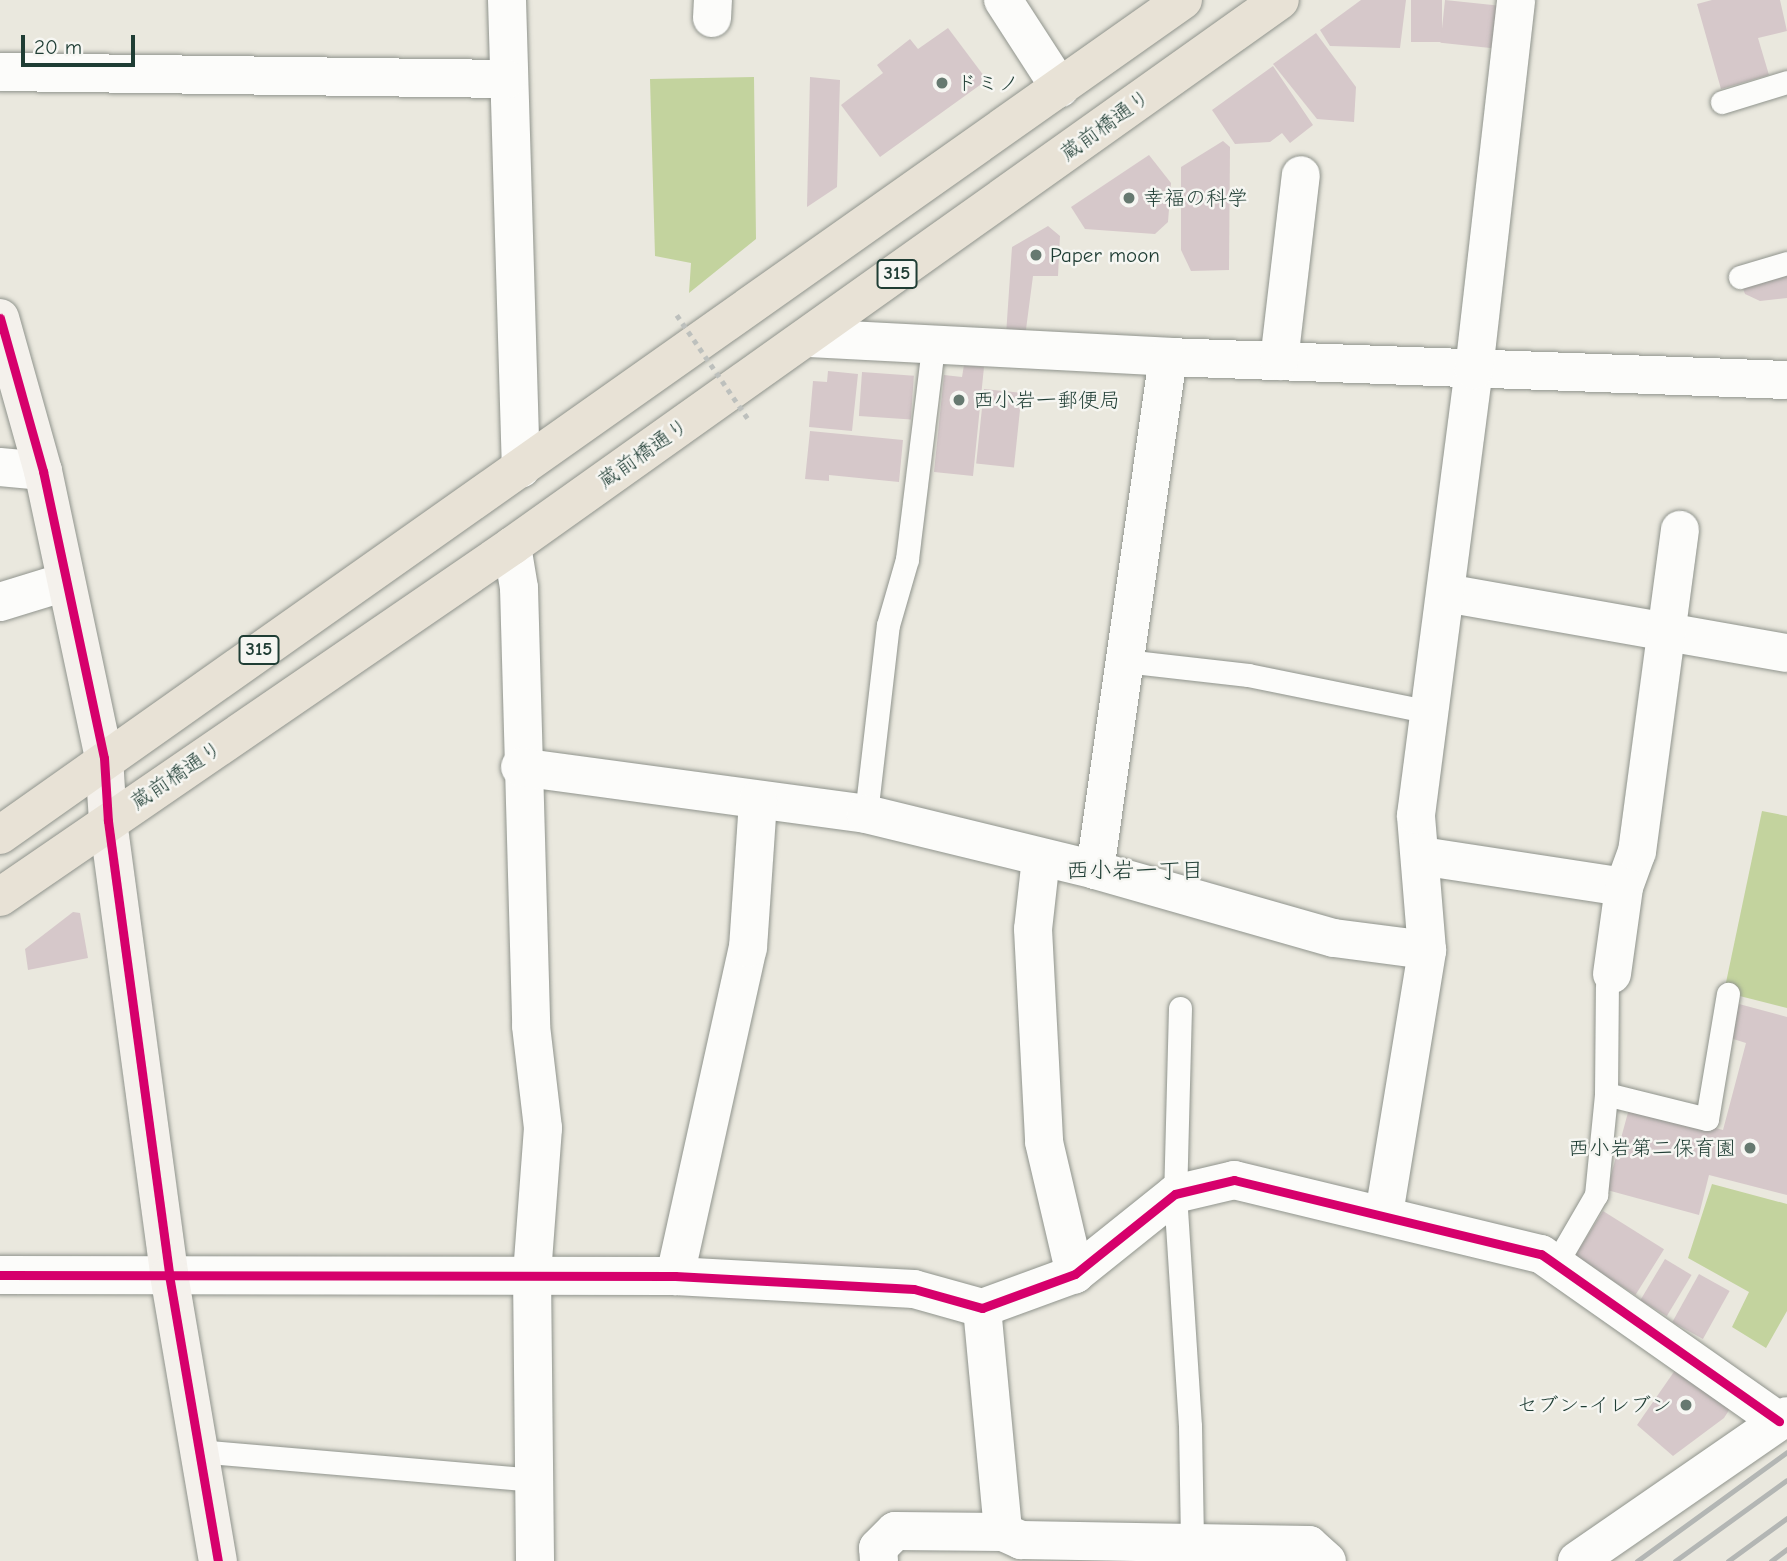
<!DOCTYPE html>
<meta charset="utf-8">
<style>
body{margin:0}
#map{position:relative;width:1787px;height:1561px;overflow:hidden;background:#eae8de;font-family:"Comic Neue","Klee One",sans-serif}
div>[style]{position:absolute}
[style*='--x']{left:calc(var(--x)*1px);top:calc(var(--y)*1px);width:calc(var(--w)*1px);rotate:calc(var(--a)*1deg)}
.green>*{inset:0;background:#c3d39e}
.building>*{inset:0;background:#d6c8ca;transform-origin:0 0}
.roads{filter:drop-shadow(0 0 2px #90948d) drop-shadow(0 0 2px #90948d)}
.lane>*{height:23px;margin:-11.5px;padding:0 11.5px;transform-origin:11.5px;border-radius:11.5px;background:#fcfcfa}
.street>*{height:38px;margin:-19px;padding:0 19px;transform-origin:19px;border-radius:19px;background:#fcfcfa}
.secondary>*{height:38px;margin:-19px;padding:0 19px;transform-origin:19px;border-radius:19px;background:#f4f1ec}
.primary>*{height:38px;margin:-19px;padding:0 19px;transform-origin:19px;border-radius:19px;background:#e8e2d6}
.rail>*{height:5px;margin:-2.5px;padding:0 2.5px;transform-origin:2.5px;border-radius:2.5px;background:#b3b6b4}
.path-bridge>*{height:4.5px;margin-top:-2.25px;transform-origin:0;background:repeating-linear-gradient(90deg,#bdc0bd 0 5px,transparent 0 10px)}
.cycleway>*{height:9px;margin:-4.5px;padding:0 4.5px;transform-origin:4.5px;border-radius:4.5px;background:#d6006c}
.dots>*{width:19px;height:19px;translate:-50% -50%;box-sizing:border-box;border:4px solid #f6f6f2;border-radius:50%}
span{translate:-50% -50%;white-space:nowrap;text-align:center;line-height:1.15;-webkit-text-stroke:5px #f6f6f2;paint-order:stroke}
.shield-label span{padding:2px 5px;background:#f6f6f2;border:2px solid;border-radius:5px;-webkit-text-stroke-width:0}
.shield-label{font-size:19px;color:#1f3d34;font-weight:700}
.poi-label{font-size:21px;color:#1f3d34}
.left{translate:0 -50%;text-align:left}
.right{translate:-100% -50%;text-align:right}
.street-label{font-size:21px;color:#1f3d34}
.neighbourhood-label{font-size:23px;color:#1f3d34}
.scale{position:absolute;left:21px;top:35px;width:114px;height:32px;box-sizing:border-box;border:4px solid #1f3d34;border-top:0;padding-left:9px;font-size:21px;line-height:24px;white-space:nowrap;color:#1f3d34;-webkit-text-stroke:5px #f6f6f2;paint-order:stroke}
</style>
<div id="map">
<div class="green">
<i style="clip-path:polygon(754px 77px,756px 239px,689px 293px,691px 263px,655px 256px,650px 79px)"></i>
<i style="clip-path:polygon(1762px 811px,1787px 816px,1787px 1008px,1724px 992px)"></i>
<i style="clip-path:polygon(1712px 1184px,1787px 1204px,1787px 1311px,1766px 1348px,1732px 1327px,1749px 1292px,1688px 1258px)"></i>
</div>
<div class="building">
<i style="clip-path:polygon(1361px 0,1406px 0,1400px 48px,1330px 46px,1320px 30px)"></i>
<i style="left:1411px;top:0;width:31px;height:42px"></i>
<i style="left:1445px;top:0;width:55px;height:43px;rotate:6deg"></i>
<i style="clip-path:polygon(1712px 0,1780px 0,1787px 31px,1758px 38px,1769px 75px,1721px 89px,1697px 4px)"></i>
<i style="clip-path:polygon(948px 28px,987px 80px,880px 157px,841px 105px,883px 73px,877px 65px,910px 39px,918px 49px)"></i>
<i style="clip-path:polygon(1316px 33px,1356px 87px,1354px 122px,1317px 119px,1273px 64px)"></i>
<i style="clip-path:polygon(1273px 66px,1313px 125px,1290px 143px,1282px 133px,1270px 142px,1235px 144px,1212px 110px)"></i>
<i style="clip-path:polygon(810px 77px,840px 80px,837px 187px,807px 207px)"></i>
<i style="clip-path:polygon(1223px 141px,1230px 147px,1229px 270px,1191px 271px,1181px 250px,1181px 167px)"></i>
<i style="clip-path:polygon(1149px 155px,1171px 183px,1168px 222px,1155px 234px,1085px 229px,1071px 207px)"></i>
<i style="clip-path:polygon(1048px 226px,1060px 236px,1058px 276px,1033px 276px,1025px 337px,1006px 335px,1012px 247px)"></i>
<i style="clip-path:polygon(1787px 272px,1787px 298px,1760px 301px,1745px 294px,1742px 286px)"></i>
<i style="clip-path:polygon(964px 365px,984px 367px,973px 476px,934px 472px,944px 375px,962px 377px)"></i>
<i style="clip-path:polygon(828px 371px,858px 374px,852px 431px,809px 427px,813px 381px,827px 382px)"></i>
<i style="left:862px;top:372px;width:52px;height:44px;rotate:4deg"></i>
<i style="left:984px;top:389px;width:38px;height:75px;rotate:6deg"></i>
<i style="clip-path:polygon(810px 431px,903px 440px,899px 482px,829px 475px,829px 481px,805px 479px)"></i>
<i style="clip-path:polygon(73px 912px,80px 913px,88px 958px,28px 970px,25px 949px)"></i>
<i style="clip-path:polygon(1739px 1004px,1787px 1017px,1787px 1195px,1709px 1175px,1699px 1215px,1607px 1190px,1630px 1105px,1723px 1130px,1746px 1043px,1730px 1038px)"></i>
<i style="left:1603px;top:1211px;width:72px;height:54px;rotate:32deg"></i>
<i style="left:1665px;top:1259px;width:31px;height:48px;rotate:31deg"></i>
<i style="left:1699px;top:1274px;width:35px;height:55px;rotate:29deg"></i>
<i style="clip-path:polygon(1678px 1366px,1731px 1407px,1724px 1418px,1673px 1456px,1637px 1425px)"></i>
</div>
<div class="roads">
<div class="lane">
<i style="--x:1722;--y:102;--w:68;--a:-17.1"></i>
<i style="--x:1740;--y:277;--w:49;--a:-16.6"></i>
<i style="--x:1125;--y:661;--w:124;--a:6.5"></i>
<i style="--x:1248;--y:675;--w:186;--a:11.5"></i>
<i style="--x:866;--y:814;--w:190;--a:-83.4"></i>
<i style="--x:888;--y:625;--w:69;--a:-73.9"></i>
<i style="--x:907;--y:559;--w:215;--a:-83"></i>
<i style="--x:1180;--y:1008;--w:186;--a:91.5"></i>
<i style="--x:1175;--y:1194;--w:232;--a:86.3"></i>
<i style="--x:1190;--y:1426;--w:117;--a:89"></i>
<i style="--x:1606;--y:1094;--w:104;--a:13.9"></i>
<i style="--x:1707;--y:1119;--w:127;--a:-80.5"></i>
<i style="--x:1557;--y:1262;--w:78;--a:-59.8"></i>
<i style="--x:1596;--y:1195;--w:101;--a:-84.3"></i>
<i style="--x:1606;--y:1094;--w:107;--a:-89.5"></i>
<i style="--x:1607;--y:987;--w:14;--a:-69"></i>
<i style="--x:197;--y:1451;--w:337;--a:4.9"></i>
</div>
<div class="street">
<i style="--x:507;--y:0;--w:469;--a:88.3"></i>
<i style="--x:1003;--y:0;--w:105;--a:57.1"></i>
<i style="--x:712;--y:18;--w:18;--a:-87"></i>
<i style="--x:0;--y:72;--w:507;--a:0.79"></i>
<i style="--x:809;--y:338;--w:360;--a:3"></i>
<i style="--x:1168;--y:357;--w:619;--a:2.13"></i>
<i style="--x:1279;--y:361;--w:187;--a:-83.3"></i>
<i style="--x:0;--y:467;--w:43;--a:5.3"></i>
<i style="--x:512;--y:546;--w:43;--a:80.5"></i>
<i style="--x:519;--y:588;--w:438;--a:88.4"></i>
<i style="--x:531;--y:1026;--w:103;--a:83.3"></i>
<i style="--x:543;--y:1128;--w:145;--a:94.3"></i>
<i style="--x:532;--y:1273;--w:288;--a:89.4"></i>
<i style="--x:1446;--y:593;--w:346;--a:10"></i>
<i style="--x:0;--y:602;--w:68;--a:-17.1"></i>
<i style="--x:520;--y:767;--w:349;--a:7.7"></i>
<i style="--x:866;--y:814;--w:236;--a:13.7"></i>
<i style="--x:1095;--y:870;--w:248;--a:15.9"></i>
<i style="--x:1334;--y:938;--w:94;--a:7.4"></i>
<i style="--x:1421;--y:856;--w:205;--a:8.7"></i>
<i style="--x:1041;--y:858;--w:71;--a:96.4"></i>
<i style="--x:1033;--y:929;--w:213;--a:87"></i>
<i style="--x:1044;--y:1142;--w:136;--a:76.8"></i>
<i style="--x:1095;--y:870;--w:518;--a:-81.9"></i>
<i style="--x:1612;--y:974;--w:88;--a:-82.1"></i>
<i style="--x:1624;--y:887;--w:37;--a:-70"></i>
<i style="--x:1637;--y:852;--w:325;--a:-82.4"></i>
<i style="--x:1384;--y:1214;--w:267;--a:-80.7"></i>
<i style="--x:1427;--y:950;--w:135;--a:-94.7"></i>
<i style="--x:1416;--y:815;--w:449;--a:-82.6"></i>
<i style="--x:1474;--y:370;--w:372;--a:-83.5"></i>
<i style="--x:0;--y:1275;--w:675;--a:0.08"></i>
<i style="--x:675;--y:1276;--w:239;--a:3.1"></i>
<i style="--x:914;--y:1289;--w:71;--a:15.6"></i>
<i style="--x:982;--y:1308;--w:99;--a:-20.1"></i>
<i style="--x:1075;--y:1274;--w:128;--a:-38.7"></i>
<i style="--x:1175;--y:1194;--w:61;--a:-13.3"></i>
<i style="--x:1234;--y:1180;--w:316;--a:13.6"></i>
<i style="--x:1541;--y:1254;--w:291;--a:35.1"></i>
<i style="--x:675;--y:1276;--w:336;--a:-77.5"></i>
<i style="--x:748;--y:948;--w:148;--a:-86.1"></i>
<i style="--x:982;--y:1308;--w:225;--a:84.6"></i>
<i style="--x:879;--y:1561;--w:13;--a:-94"></i>
<i style="--x:878;--y:1548;--w:24;--a:-45"></i>
<i style="--x:895;--y:1531;--w:108;--a:0.5"></i>
<i style="--x:1003;--y:1532;--w:20;--a:24"></i>
<i style="--x:1021;--y:1540;--w:288;--a:1"></i>
<i style="--x:1309;--y:1545;--w:24;--a:42"></i>
<i style="--x:1577;--y:1561;--w:255;--a:-34.6"></i>
</div>
<div class="secondary">
<i style="--x:0;--y:318;--w:159;--a:74.3"></i>
<i style="--x:43;--y:471;--w:293;--a:78"></i>
<i style="--x:104;--y:758;--w:63;--a:86.4"></i>
<i style="--x:108;--y:821;--w:458;--a:82.3"></i>
<i style="--x:169;--y:1275;--w:290;--a:80.3"></i>
</div>
<div class="primary">
<i style="--x:0;--y:835;--w:1448;--a:-35.22"></i>
<i style="--x:0;--y:897;--w:621;--a:-34.43"></i>
<i style="--x:512;--y:546;--w:942;--a:-35.41"></i>
</div>
</div>
<div class="rail">
<i style="--x:1637;--y:1561;--w:185;--a:-36"></i>
<i style="--x:1675;--y:1561;--w:138;--a:-35.9"></i>
<i style="--x:1728;--y:1561;--w:73;--a:-36.1"></i>
<i style="--x:1771;--y:1561;--w:20;--a:-37"></i>
</div>
<div class="path-bridge">
<i style="--x:677;--y:315;--w:127;--a:55.6"></i>
</div>
<div class="cycleway">
<i style="--x:0;--y:318;--w:159;--a:74.3"></i>
<i style="--x:43;--y:471;--w:293;--a:78"></i>
<i style="--x:104;--y:758;--w:63;--a:86.4"></i>
<i style="--x:108;--y:821;--w:458;--a:82.3"></i>
<i style="--x:169;--y:1275;--w:290;--a:80.3"></i>
<i style="--x:0;--y:1275;--w:675;--a:0.08"></i>
<i style="--x:675;--y:1276;--w:239;--a:3.1"></i>
<i style="--x:914;--y:1289;--w:71;--a:15.6"></i>
<i style="--x:982;--y:1308;--w:99;--a:-20.1"></i>
<i style="--x:1075;--y:1274;--w:128;--a:-38.7"></i>
<i style="--x:1175;--y:1194;--w:61;--a:-13.3"></i>
<i style="--x:1234;--y:1180;--w:316;--a:13.6"></i>
<i style="--x:1541;--y:1254;--w:291;--a:35.1"></i>
</div>
<div class="dots">
<i style="left:942px;top:83px;background:#667970"></i>
<i style="left:1129px;top:198px;background:#667970"></i>
<i style="left:1036px;top:255px;background:#667970"></i>
<i style="left:959px;top:400px;background:#667970"></i>
<i style="left:1750px;top:1148px;background:#667970"></i>
<i style="left:1686px;top:1405px;background:#667970"></i>
</div>
<div class="shield-label">
<span style="left:897px;top:274px">315</span>
<span style="left:259px;top:650px">315</span>
</div>
<div class="poi-label">
<span class="left" style="left:956px;top:83px">ドミノ</span>
<span class="left" style="left:1143px;top:198px">幸福の科学</span>
<span class="left" style="left:1050px;top:255px">Paper moon</span>
<span class="left" style="left:973px;top:400px">西小岩一郵便局</span>
<span class="right" style="left:1736px;top:1148px">西小岩第二保育園</span>
<span class="right" style="left:1672px;top:1405px">セブン-イレブン</span>
</div>
<div class="street-label">
<span style="left:1105px;top:125px;rotate:-36deg">蔵前橋通り</span>
<span style="left:643px;top:453px;rotate:-35deg">蔵前橋通り</span>
<span style="left:176px;top:775px;rotate:-34deg">蔵前橋通り</span>
</div>
<div class="neighbourhood-label">
<span style="left:1135px;top:871px">西小岩一丁目</span>
</div>
<div class="scale">20 m</div>
</div>
